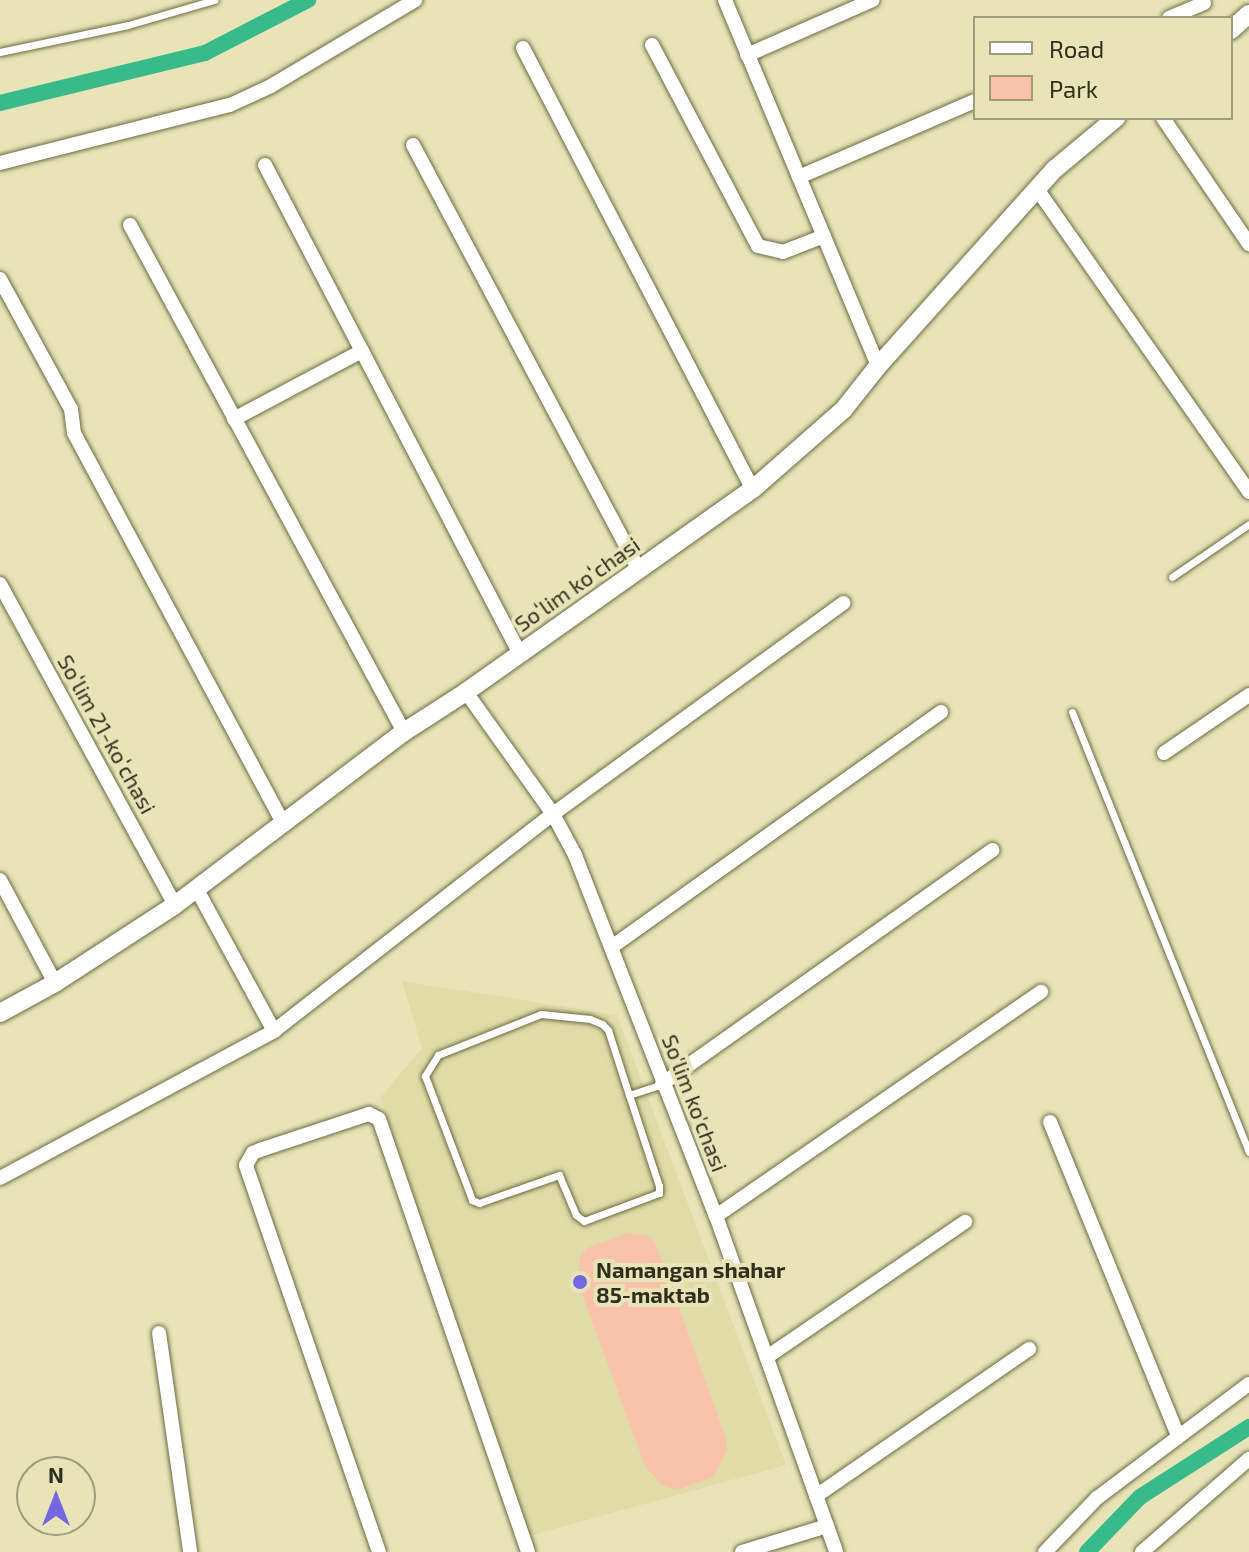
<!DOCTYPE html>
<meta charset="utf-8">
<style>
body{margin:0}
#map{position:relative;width:1249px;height:1552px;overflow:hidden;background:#e8e4b8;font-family:"Exo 2",sans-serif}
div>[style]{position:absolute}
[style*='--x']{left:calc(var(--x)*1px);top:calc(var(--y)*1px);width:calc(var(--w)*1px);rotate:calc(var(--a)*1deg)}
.built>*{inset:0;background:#e0dca8}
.green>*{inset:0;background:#f9c2ab}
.canal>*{height:16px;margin:-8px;padding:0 8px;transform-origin:8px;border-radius:8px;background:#39ba8a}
.roads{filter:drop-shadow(0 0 2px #6d6a42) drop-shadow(0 0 2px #6d6a42)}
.lane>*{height:7px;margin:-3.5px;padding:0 3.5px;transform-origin:3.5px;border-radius:3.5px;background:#fff}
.street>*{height:14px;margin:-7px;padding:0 7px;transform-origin:7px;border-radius:7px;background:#fff}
.secondary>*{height:18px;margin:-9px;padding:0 9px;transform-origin:9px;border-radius:9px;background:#fff}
.dots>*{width:22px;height:22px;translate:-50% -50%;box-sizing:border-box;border:4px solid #e8e4b8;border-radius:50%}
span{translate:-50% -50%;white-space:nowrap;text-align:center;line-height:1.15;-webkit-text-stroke:8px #e8e4b8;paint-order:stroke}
.street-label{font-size:22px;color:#302f1e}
.poi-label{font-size:22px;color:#302f1e;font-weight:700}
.left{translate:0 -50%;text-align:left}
.legend{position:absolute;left:973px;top:16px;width:260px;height:104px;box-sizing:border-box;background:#e8e4b8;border:2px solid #9e9c7a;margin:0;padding:10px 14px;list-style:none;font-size:24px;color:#302f1e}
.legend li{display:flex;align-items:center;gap:16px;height:40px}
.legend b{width:40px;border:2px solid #9e9c7a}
.north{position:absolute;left:16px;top:1456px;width:80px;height:80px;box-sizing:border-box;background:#e8e4b8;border:2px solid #9e9c7a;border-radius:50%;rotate:0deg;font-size:22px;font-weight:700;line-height:32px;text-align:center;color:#302f1e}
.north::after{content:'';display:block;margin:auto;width:28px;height:36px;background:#7467e2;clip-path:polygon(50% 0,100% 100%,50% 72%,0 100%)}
</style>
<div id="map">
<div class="built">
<i style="clip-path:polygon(402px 981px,617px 1015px,786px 1465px,529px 1536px,380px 1098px,422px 1048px)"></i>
</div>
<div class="green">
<i style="clip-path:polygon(627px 1233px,649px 1236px,655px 1242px,726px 1438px,727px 1451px,713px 1477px,676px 1490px,662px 1485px,645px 1466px,577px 1280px,580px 1257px,587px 1248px)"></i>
</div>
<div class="canal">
<i style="--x:0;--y:103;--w:211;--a:-13.7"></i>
<i style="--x:205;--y:53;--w:116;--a:-27.2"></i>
<i style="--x:1087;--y:1552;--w:76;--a:-46.1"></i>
<i style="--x:1140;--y:1497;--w:130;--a:-32.7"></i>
</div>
<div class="roads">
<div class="lane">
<i style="--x:0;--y:52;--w:131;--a:-11.9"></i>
<i style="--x:128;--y:25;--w:90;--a:-16.2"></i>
<i style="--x:1172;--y:577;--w:93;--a:-34.5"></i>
<i style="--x:1072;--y:712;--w:474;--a:68.1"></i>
<i style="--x:629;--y:1095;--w:68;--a:-107.9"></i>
<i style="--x:608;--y:1030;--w:8;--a:-135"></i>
<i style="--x:602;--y:1024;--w:13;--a:-157"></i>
<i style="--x:590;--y:1019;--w:49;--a:-174.2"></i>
<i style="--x:541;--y:1014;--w:111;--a:158.3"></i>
<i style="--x:438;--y:1055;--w:25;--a:122"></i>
<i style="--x:425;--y:1076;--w:133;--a:69.2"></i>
<i style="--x:472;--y:1200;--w:8;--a:23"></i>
<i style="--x:479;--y:1203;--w:85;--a:-19.3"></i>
<i style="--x:559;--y:1175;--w:43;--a:67"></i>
<i style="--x:576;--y:1215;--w:10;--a:37"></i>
<i style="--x:584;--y:1221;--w:80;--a:-20.5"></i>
<i style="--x:659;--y:1193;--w:7;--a:-90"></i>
<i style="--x:659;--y:1186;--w:96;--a:-108.2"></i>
<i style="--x:629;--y:1095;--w:35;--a:-18"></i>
</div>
<div class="street">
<i style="--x:725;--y:0;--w:397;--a:67.3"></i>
<i style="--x:1169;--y:18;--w:38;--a:-23"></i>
<i style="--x:652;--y:45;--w:227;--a:62.2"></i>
<i style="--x:758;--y:246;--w:26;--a:13"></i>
<i style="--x:783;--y:252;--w:44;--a:-21.3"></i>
<i style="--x:523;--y:48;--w:497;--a:62.5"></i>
<i style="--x:747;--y:55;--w:137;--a:-23.6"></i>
<i style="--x:1163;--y:118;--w:153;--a:55.7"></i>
<i style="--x:413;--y:145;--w:481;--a:62"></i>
<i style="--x:0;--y:163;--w:237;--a:-14.2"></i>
<i style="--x:230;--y:105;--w:45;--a:-24.9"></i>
<i style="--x:271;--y:86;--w:168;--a:-30.8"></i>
<i style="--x:265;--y:165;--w:551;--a:62.46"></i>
<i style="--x:799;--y:177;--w:192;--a:-23.4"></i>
<i style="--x:1037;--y:189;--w:370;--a:55"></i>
<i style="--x:130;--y:225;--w:576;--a:61.61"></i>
<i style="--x:0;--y:279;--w:148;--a:61.4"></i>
<i style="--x:71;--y:409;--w:24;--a:83"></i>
<i style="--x:74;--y:433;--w:442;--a:61.8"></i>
<i style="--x:234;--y:419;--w:145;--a:-28"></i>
<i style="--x:0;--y:584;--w:366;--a:61.4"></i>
<i style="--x:466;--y:692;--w:150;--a:54.5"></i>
<i style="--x:553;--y:814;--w:47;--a:61.8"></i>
<i style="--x:575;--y:855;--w:388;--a:68.7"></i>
<i style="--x:716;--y:1216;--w:357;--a:70.3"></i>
<i style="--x:1164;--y:753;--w:103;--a:-34.3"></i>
<i style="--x:0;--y:880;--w:117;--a:61.9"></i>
<i style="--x:613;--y:946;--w:403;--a:-35.5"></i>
<i style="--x:274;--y:1031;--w:353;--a:-37.9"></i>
<i style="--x:553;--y:814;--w:359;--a:-36"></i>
<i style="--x:662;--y:1084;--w:405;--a:-35.3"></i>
<i style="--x:1050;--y:1122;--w:339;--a:67.8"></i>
<i style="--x:0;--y:1178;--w:311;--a:-28.2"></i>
<i style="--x:274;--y:1031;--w:161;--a:-118.6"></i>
<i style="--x:716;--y:1216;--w:395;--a:-34.6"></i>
<i style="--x:159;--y:1333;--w:221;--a:81.9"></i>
<i style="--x:767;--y:1357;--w:240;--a:-34.3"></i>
<i style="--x:816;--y:1496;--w:259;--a:-34.6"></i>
<i style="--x:379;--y:1552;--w:409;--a:-109"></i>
<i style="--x:246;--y:1165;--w:14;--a:-60"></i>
<i style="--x:253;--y:1153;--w:8;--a:-23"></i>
<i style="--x:260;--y:1150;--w:115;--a:-18.3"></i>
<i style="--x:369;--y:1114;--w:11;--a:27"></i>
<i style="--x:379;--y:1119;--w:458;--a:71"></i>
<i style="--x:742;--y:1552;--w:89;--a:-17"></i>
<i style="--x:1045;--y:1552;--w:75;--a:-46.1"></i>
<i style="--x:1097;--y:1498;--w:190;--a:-36.9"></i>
<i style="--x:1142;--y:1552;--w:142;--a:-41"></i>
</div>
<div class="secondary">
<i style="--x:1231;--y:30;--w:24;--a:-42"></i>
<i style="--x:0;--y:1013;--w:63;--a:-28.6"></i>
<i style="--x:55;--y:983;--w:143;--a:-33"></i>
<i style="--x:175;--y:905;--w:287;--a:-37.1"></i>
<i style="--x:404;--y:732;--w:74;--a:-32.8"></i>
<i style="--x:466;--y:692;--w:352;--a:-35.3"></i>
<i style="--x:753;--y:489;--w:121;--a:-41.3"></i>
<i style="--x:844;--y:409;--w:55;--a:-51.7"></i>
<i style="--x:878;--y:366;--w:265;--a:-48.1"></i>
<i style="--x:1055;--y:169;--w:80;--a:-39.9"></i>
</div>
</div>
<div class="dots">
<i style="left:580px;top:1282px;background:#7467e2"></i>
</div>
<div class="street-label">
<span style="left:577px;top:584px;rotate:-35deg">Soʻlim koʻchasi</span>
<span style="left:107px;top:734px;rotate:61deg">Soʻlim 21-koʻchasi</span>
<span style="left:695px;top:1103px;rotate:69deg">So'lim ko'chasi</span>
</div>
<div class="poi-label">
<span class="left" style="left:596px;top:1282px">Namangan shahar<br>85-maktab</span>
</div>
<ul class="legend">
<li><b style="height:10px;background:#fff"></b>Road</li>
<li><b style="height:22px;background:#f9c2ab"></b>Park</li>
</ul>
<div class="north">N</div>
</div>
